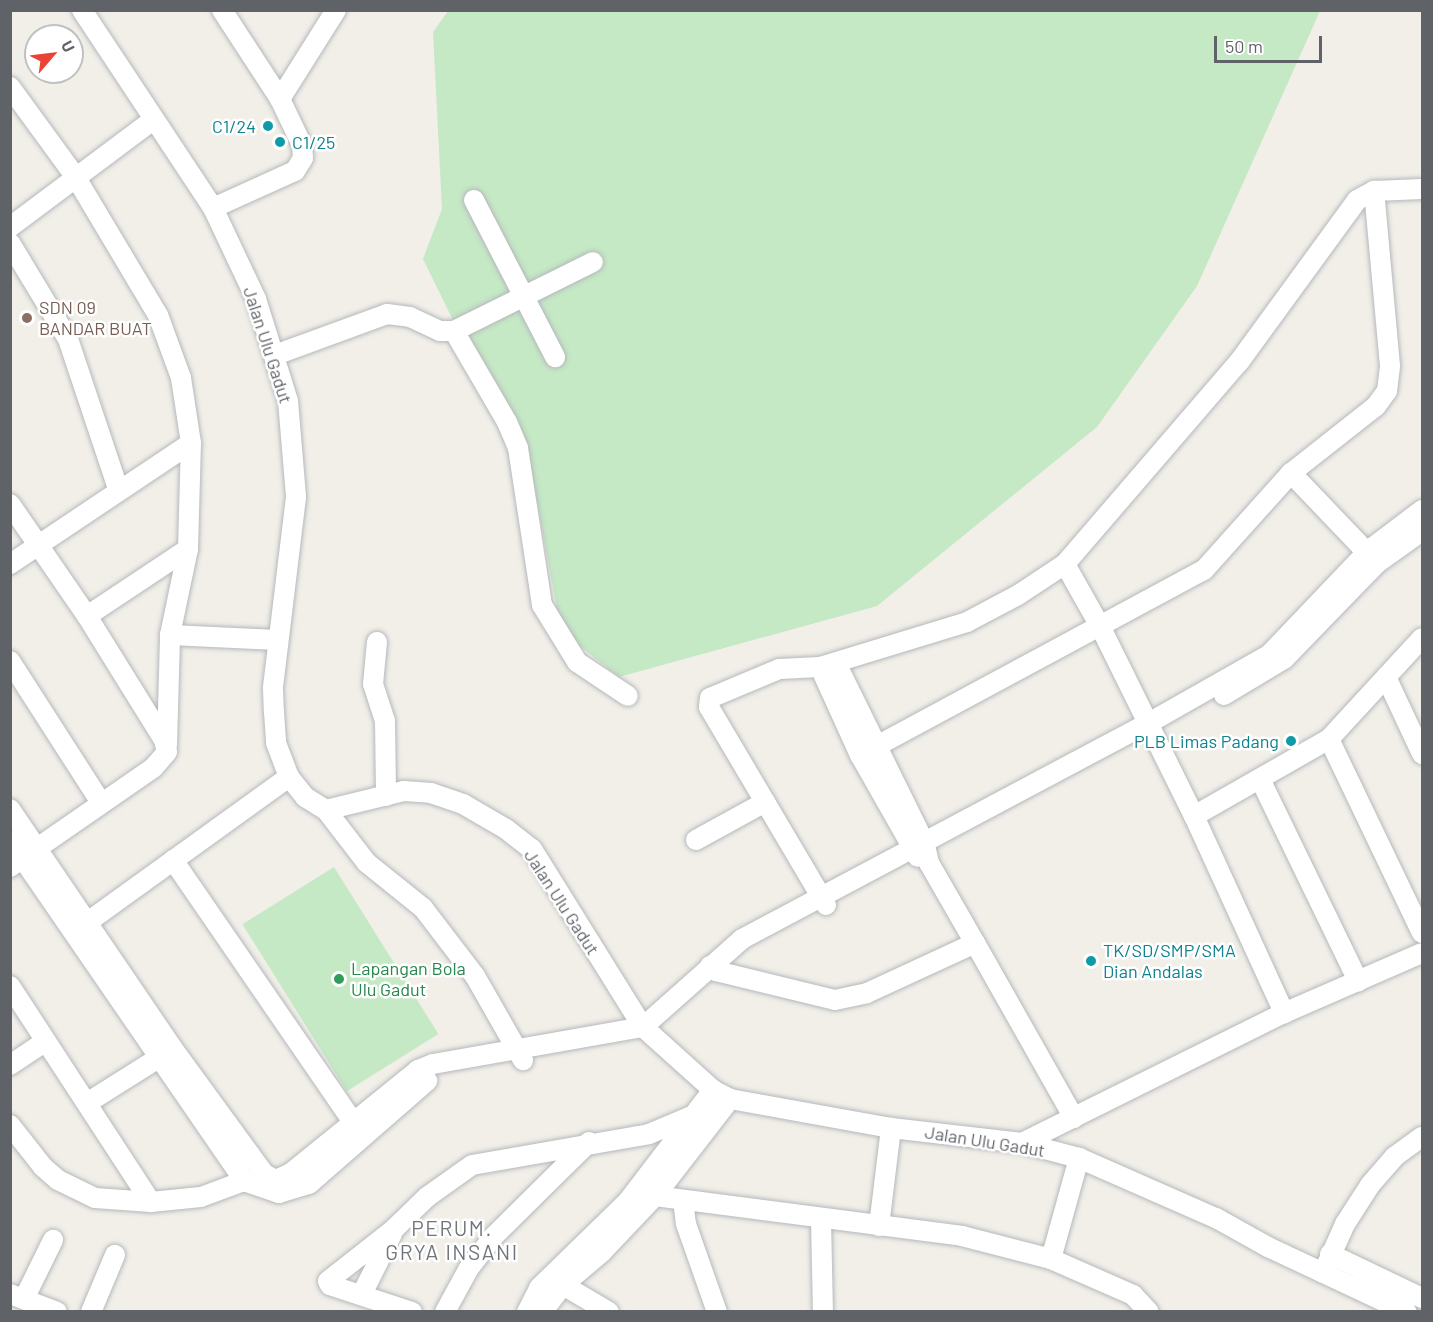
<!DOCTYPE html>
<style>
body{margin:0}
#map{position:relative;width:1433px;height:1322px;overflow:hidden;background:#f1efe8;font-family:Barlow,sans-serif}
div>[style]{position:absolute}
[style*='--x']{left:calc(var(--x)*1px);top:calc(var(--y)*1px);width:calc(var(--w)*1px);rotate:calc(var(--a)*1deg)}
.green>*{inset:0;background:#c5e8c5;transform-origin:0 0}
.roads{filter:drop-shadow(0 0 2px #b5b8bc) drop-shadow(0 0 2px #b5b8bc)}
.minor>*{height:20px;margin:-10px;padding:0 10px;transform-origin:10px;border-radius:10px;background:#fff}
.dots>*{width:16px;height:16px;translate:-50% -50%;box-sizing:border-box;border:3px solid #fff;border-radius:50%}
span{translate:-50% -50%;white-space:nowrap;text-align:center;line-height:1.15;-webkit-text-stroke:5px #fff;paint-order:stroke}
.culture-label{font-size:18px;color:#0d838f}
.right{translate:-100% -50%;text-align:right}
.left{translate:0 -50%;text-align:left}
.education-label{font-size:18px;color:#785e54}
.street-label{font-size:18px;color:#5f6368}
.leisure-label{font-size:18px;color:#27864d}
.quarter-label{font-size:21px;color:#70757a;letter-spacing:1.5px}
.frame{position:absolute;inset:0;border:12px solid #5f6368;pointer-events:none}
.north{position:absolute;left:24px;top:24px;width:60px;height:60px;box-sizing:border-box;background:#fff;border:2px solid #bfc1c3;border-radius:50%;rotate:62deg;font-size:16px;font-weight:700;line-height:24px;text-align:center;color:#5f6368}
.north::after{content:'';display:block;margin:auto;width:21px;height:27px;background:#ea4335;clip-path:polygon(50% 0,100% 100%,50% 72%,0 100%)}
.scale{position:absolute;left:1214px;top:36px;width:108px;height:27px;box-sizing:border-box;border:3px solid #5f6368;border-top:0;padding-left:8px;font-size:18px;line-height:21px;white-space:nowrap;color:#5f6368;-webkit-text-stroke:4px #fff;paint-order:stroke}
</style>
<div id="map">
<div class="green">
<i style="clip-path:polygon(448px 11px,1320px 11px,1197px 286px,1097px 427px,877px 606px,619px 677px,561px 631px,534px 485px,423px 259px,442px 209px,433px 32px)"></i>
<i style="left:334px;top:867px;width:197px;height:108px;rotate:58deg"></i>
</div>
<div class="roads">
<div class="minor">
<i style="--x:82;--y:10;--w:237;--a:56.5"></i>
<i style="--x:213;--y:208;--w:101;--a:64.7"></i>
<i style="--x:256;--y:299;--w:107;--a:72.6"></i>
<i style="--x:288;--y:401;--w:96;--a:85.2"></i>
<i style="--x:296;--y:497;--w:192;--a:96.9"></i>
<i style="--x:273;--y:688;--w:24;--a:88"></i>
<i style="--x:274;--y:712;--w:31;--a:86"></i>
<i style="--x:276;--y:743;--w:36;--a:69"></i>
<i style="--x:289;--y:777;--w:26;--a:51"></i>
<i style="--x:305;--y:797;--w:25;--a:32"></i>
<i style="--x:326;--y:810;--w:80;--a:-13.7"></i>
<i style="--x:404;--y:791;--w:27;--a:4"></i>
<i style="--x:431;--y:793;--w:34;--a:19"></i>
<i style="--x:463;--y:804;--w:50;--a:30.2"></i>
<i style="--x:506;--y:829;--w:33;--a:38"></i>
<i style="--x:532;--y:849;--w:210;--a:58.1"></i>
<i style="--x:643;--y:1027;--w:94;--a:42"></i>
<i style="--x:713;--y:1090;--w:19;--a:28"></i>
<i style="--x:730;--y:1099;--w:164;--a:10.2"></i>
<i style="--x:891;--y:1128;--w:132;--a:6.5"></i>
<i style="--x:1022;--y:1143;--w:59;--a:14.7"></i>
<i style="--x:1079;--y:1158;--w:150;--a:23.7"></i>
<i style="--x:1216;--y:1218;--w:60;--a:29.1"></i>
<i style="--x:1268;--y:1247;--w:153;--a:25.1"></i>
<i style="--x:222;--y:10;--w:106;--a:56.9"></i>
<i style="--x:10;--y:87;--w:110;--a:53.9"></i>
<i style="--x:75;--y:176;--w:162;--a:59.2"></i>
<i style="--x:158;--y:315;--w:67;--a:69.9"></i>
<i style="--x:181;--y:378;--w:66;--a:81.3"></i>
<i style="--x:191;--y:443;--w:218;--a:146.2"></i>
<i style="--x:474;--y:200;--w:177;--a:62.7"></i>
<i style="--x:213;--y:208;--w:90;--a:-24.3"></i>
<i style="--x:295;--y:171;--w:15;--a:-58"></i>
<i style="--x:303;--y:158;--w:13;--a:-94"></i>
<i style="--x:302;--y:145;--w:51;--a:-115.6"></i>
<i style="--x:280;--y:99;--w:105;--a:-57.8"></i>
<i style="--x:10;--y:227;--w:179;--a:-36.8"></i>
<i style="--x:10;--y:243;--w:112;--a:58.9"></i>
<i style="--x:68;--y:339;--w:160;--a:71.5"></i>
<i style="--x:454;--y:331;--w:105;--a:59.8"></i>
<i style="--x:507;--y:422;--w:28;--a:67"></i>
<i style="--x:518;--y:448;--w:159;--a:81.3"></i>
<i style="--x:542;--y:605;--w:67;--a:58.4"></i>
<i style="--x:577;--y:662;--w:61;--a:33.7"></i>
<i style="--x:275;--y:355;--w:119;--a:-20.1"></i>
<i style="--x:387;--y:314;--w:23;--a:7"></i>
<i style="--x:410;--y:317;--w:33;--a:25"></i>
<i style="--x:440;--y:331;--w:14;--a:0"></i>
<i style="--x:454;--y:331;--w:155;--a:-26.4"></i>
<i style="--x:1291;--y:473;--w:120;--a:46.3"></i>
<i style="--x:10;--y:504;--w:136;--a:55.5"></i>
<i style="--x:87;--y:616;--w:146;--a:58.2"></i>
<i style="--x:164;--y:740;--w:12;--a:76"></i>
<i style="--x:167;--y:752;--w:21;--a:131"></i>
<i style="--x:153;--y:768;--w:174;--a:145.3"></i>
<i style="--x:1065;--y:564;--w:71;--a:60.6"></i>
<i style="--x:1100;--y:626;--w:212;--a:63.7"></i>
<i style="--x:1194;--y:816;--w:217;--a:65.4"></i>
<i style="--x:87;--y:616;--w:121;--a:-33.6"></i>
<i style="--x:170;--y:635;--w:108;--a:2.7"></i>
<i style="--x:377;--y:642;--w:42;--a:95.4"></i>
<i style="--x:373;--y:684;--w:39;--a:72"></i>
<i style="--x:385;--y:721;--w:75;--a:89.2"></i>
<i style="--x:10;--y:661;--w:169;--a:57.3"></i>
<i style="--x:820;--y:667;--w:97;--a:65.6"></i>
<i style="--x:860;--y:755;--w:117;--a:60.4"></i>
<i style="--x:1386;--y:677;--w:85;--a:64.9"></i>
<i style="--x:1224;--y:695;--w:70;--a:-31"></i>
<i style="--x:1284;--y:659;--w:134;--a:-45.9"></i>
<i style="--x:1377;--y:563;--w:55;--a:-35.4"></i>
<i style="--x:1329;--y:739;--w:215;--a:64.4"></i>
<i style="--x:167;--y:745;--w:110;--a:-88.4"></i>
<i style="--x:170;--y:635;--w:88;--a:-78.2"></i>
<i style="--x:188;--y:549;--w:106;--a:-88.4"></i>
<i style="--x:860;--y:755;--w:391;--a:-28.3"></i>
<i style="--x:1204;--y:570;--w:130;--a:-48.1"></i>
<i style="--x:1291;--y:473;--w:108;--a:-38.2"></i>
<i style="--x:1376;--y:406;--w:19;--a:-54"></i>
<i style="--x:1387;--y:391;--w:25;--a:-83"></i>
<i style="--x:1390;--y:366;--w:176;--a:-95.2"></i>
<i style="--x:1260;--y:779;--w:225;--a:64.1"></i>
<i style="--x:10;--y:809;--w:290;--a:55.8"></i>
<i style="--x:173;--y:1049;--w:155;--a:53.9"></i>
<i style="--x:264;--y:1174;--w:13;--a:27"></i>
<i style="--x:276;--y:1180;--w:17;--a:-25"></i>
<i style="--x:291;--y:1173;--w:164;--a:-39"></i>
<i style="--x:418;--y:1070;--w:16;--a:-22"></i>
<i style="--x:433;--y:1064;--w:213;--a:-10"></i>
<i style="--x:643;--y:1027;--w:132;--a:-41.6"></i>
<i style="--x:742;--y:939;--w:459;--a:-28"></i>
<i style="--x:1147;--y:724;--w:142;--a:-29.6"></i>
<i style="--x:1270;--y:654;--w:142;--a:-46.4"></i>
<i style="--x:1368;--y:551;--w:68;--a:-37.2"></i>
<i style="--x:326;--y:810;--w:67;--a:52.3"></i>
<i style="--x:367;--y:863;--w:72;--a:38.8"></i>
<i style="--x:423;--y:908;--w:86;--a:52.6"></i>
<i style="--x:475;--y:976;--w:97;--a:60.3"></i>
<i style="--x:1194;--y:816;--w:155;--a:-29.7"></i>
<i style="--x:1329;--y:739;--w:137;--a:-47.4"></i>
<i style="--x:10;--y:840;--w:414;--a:55.5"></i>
<i style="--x:244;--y:1181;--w:37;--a:19"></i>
<i style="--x:279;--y:1193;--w:31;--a:-17"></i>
<i style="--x:309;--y:1184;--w:157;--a:-41.1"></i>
<i style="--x:696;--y:840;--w:79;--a:-28.8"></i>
<i style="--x:173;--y:860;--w:330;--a:55.5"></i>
<i style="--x:826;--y:905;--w:230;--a:-120.6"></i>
<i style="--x:709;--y:707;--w:9;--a:-84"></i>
<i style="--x:710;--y:698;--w:75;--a:-22.8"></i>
<i style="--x:779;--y:669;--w:41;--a:-2.8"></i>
<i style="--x:820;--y:667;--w:154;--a:-17"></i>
<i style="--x:967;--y:622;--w:58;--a:-27.9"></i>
<i style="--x:1018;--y:595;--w:56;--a:-33.4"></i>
<i style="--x:1065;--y:564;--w:267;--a:-49.3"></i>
<i style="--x:1239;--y:362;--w:200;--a:-53.9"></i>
<i style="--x:1357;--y:200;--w:19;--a:-28"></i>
<i style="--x:1374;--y:191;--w:48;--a:-2.4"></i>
<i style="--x:78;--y:929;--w:260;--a:-35.8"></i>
<i style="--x:975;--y:943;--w:201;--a:60.5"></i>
<i style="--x:710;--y:966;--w:8;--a:40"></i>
<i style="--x:716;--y:971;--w:122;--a:13.7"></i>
<i style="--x:835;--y:1000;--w:33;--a:-12"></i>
<i style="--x:867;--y:993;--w:119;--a:-24.8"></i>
<i style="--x:975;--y:943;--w:92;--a:-119.9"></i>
<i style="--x:929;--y:863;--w:22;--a:-103"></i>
<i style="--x:924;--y:842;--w:199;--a:-116.2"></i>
<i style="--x:10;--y:986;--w:258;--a:56.9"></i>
<i style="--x:10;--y:1065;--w:43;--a:-33.7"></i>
<i style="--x:87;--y:1103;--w:99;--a:-32.2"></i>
<i style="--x:10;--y:1125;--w:53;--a:51.8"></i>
<i style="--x:43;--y:1167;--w:20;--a:41"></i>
<i style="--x:58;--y:1180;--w:41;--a:25.9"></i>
<i style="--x:95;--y:1198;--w:56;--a:4.1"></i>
<i style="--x:151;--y:1202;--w:50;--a:-5.7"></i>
<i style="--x:201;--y:1197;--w:46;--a:-20.4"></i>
<i style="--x:1022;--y:1143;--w:292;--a:-26.4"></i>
<i style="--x:1284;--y:1013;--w:150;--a:-23.5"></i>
<i style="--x:655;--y:1196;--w:310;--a:7.4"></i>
<i style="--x:962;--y:1236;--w:92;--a:14.5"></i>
<i style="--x:1051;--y:1259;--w:90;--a:23.7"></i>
<i style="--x:1133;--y:1295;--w:23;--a:47"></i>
<i style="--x:683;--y:1200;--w:24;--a:83"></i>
<i style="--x:686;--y:1224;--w:93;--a:70.6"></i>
<i style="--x:821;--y:1219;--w:93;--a:88.8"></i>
<i style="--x:879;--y:1226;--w:99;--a:-83"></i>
<i style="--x:1330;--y:1254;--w:102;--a:25.6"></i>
<i style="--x:1051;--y:1259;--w:105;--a:-74.5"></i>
<i style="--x:1323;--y:1273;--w:54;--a:-65.8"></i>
<i style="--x:1345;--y:1224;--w:46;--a:-57.3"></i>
<i style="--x:1370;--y:1185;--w:37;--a:-49"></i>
<i style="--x:1394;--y:1157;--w:34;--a:-36"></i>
<i style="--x:563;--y:1285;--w:51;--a:-40.2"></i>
<i style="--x:602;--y:1252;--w:77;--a:-46.6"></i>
<i style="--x:655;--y:1196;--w:123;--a:-52.3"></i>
<i style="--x:10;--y:1294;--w:50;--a:21"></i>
<i style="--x:362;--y:1294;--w:67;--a:-63.4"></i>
<i style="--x:24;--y:1299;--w:66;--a:-63.8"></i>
<i style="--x:91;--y:1312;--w:62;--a:-67.2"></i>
<i style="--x:412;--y:1312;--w:86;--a:-161.8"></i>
<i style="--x:330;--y:1285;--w:4;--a:-117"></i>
<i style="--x:328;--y:1281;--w:84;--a:-38.2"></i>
<i style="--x:394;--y:1229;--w:46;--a:-44.1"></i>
<i style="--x:427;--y:1197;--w:55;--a:-35.4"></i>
<i style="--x:472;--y:1165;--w:180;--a:-9.9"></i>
<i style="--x:649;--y:1134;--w:49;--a:-22.9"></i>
<i style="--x:445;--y:1312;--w:50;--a:-61.4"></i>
<i style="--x:469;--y:1268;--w:39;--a:-52"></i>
<i style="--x:493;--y:1237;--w:135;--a:-44.7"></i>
<i style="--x:527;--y:1312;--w:27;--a:-63"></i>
<i style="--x:539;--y:1288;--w:124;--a:-44.3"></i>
<i style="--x:628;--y:1201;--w:140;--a:-52.6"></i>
<i style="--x:542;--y:1312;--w:34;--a:-52"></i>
<i style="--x:563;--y:1285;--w:53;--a:30.4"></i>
</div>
</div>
<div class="dots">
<i style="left:268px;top:126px;background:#0f9aa8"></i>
<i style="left:280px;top:142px;background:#0f9aa8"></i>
<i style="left:27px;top:318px;background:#8d6e63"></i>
<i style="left:1291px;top:741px;background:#0f9aa8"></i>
<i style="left:1091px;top:961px;background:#0f9aa8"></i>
<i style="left:339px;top:979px;background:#2e9e5b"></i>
</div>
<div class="culture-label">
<span class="right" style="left:256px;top:126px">C1/24</span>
<span class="left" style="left:292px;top:142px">C1/25</span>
<span class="right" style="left:1279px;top:741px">PLB Limas Padang</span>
<span class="left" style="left:1103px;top:961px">TK/SD/SMP/SMA<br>Dian Andalas</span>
</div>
<div class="education-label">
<span class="left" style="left:39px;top:318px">SDN 09<br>BANDAR BUAT</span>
</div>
<div class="street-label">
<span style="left:268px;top:345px;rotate:72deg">Jalan Ulu Gadut</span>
<span style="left:562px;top:902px;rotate:57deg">Jalan Ulu Gadut</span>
<span style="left:985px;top:1141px;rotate:9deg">Jalan Ulu Gadut</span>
</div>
<div class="leisure-label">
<span class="left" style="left:351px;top:979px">Lapangan Bola<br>Ulu Gadut</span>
</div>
<div class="quarter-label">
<span style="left:452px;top:1240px">PERUM.<br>GRYA INSANI</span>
</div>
<div class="frame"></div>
<div class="north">U</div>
<div class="scale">50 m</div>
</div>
